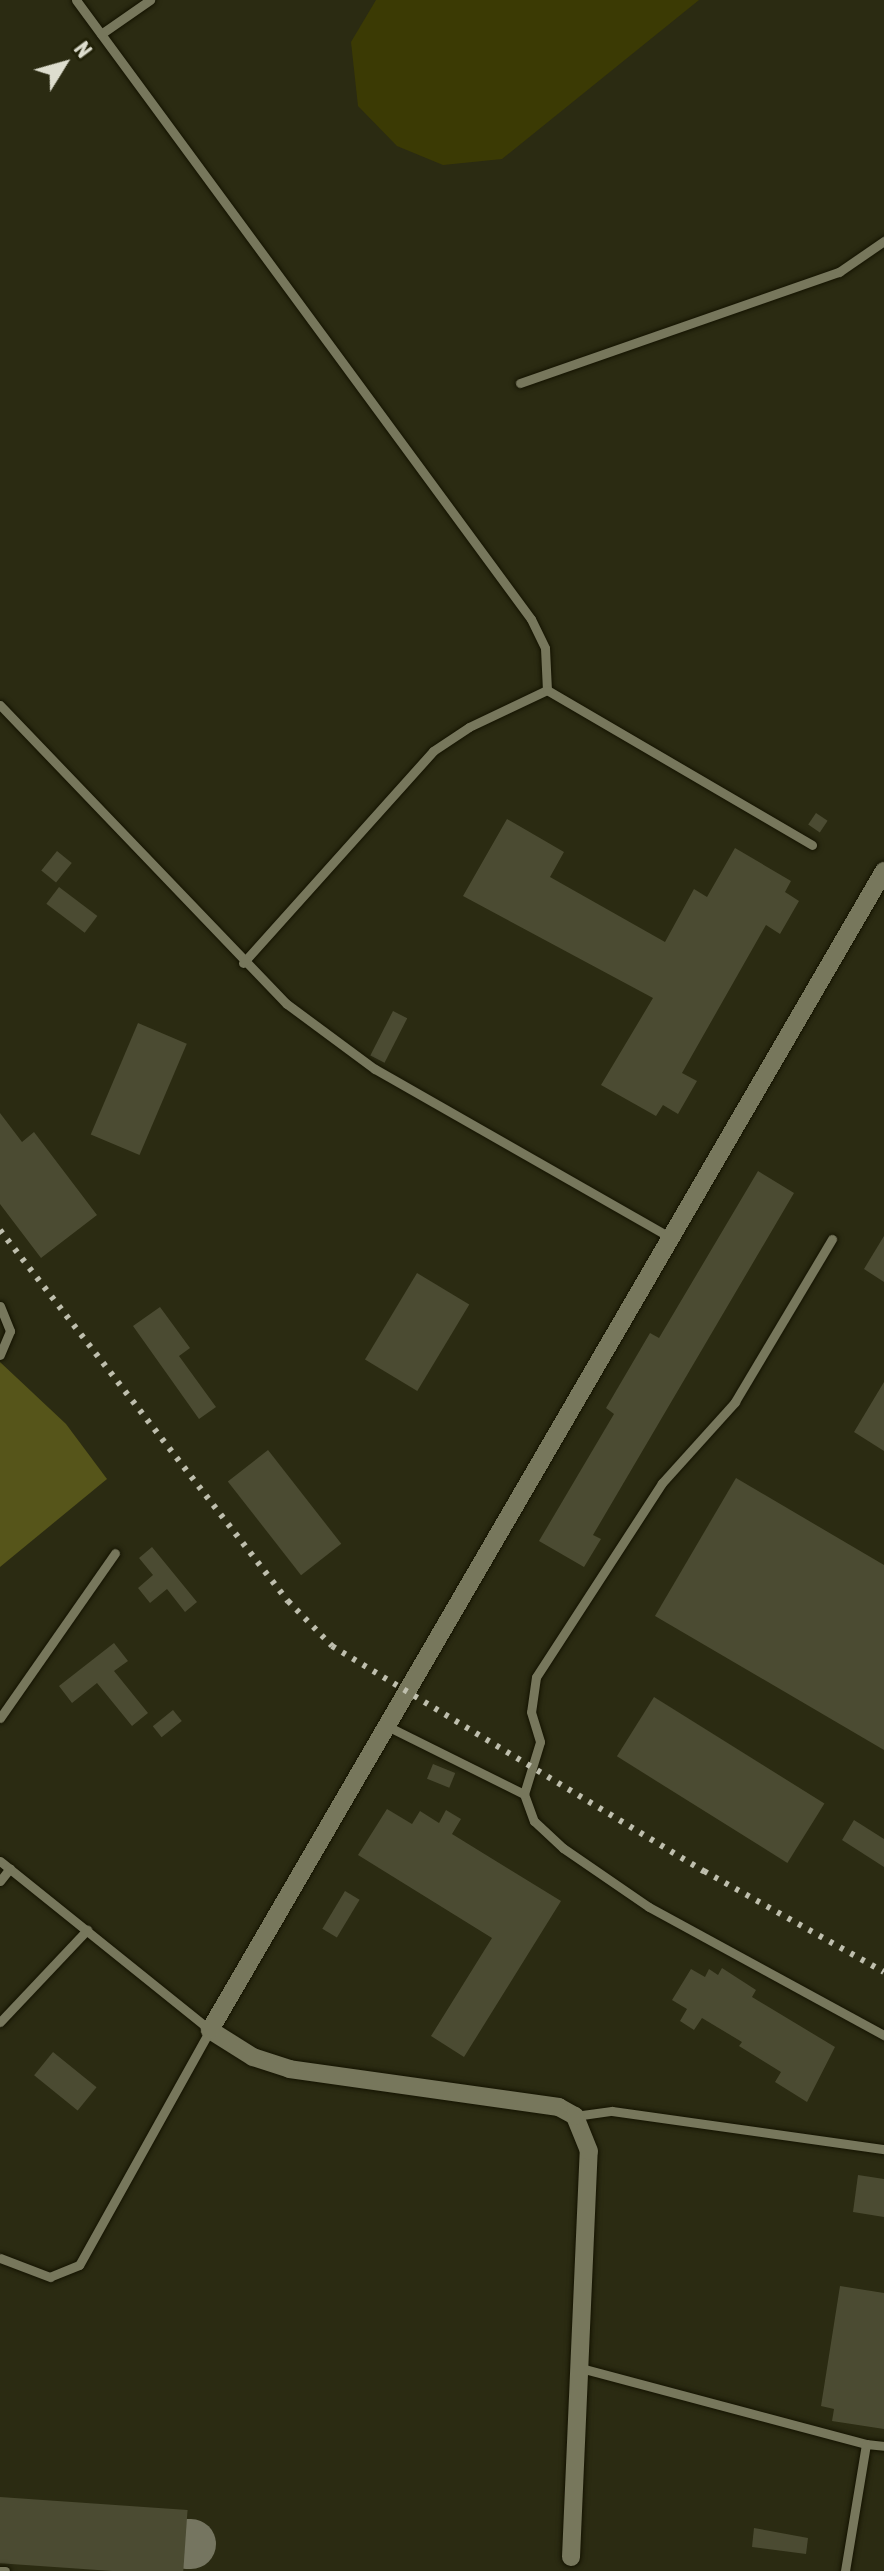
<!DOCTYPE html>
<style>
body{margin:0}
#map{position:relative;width:884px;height:2571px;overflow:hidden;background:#2b2b12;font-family:"Asap Condensed",sans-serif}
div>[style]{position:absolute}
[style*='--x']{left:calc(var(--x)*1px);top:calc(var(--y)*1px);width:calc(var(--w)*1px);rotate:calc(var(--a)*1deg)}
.green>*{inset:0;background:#3b3a04}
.forest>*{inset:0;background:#56551a}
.taxiway>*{height:50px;margin:-25px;padding:0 25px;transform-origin:25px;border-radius:25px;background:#757560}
.building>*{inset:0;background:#4b4b32;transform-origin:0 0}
.roads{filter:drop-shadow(0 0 2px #141300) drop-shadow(0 0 2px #141300)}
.lane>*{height:9px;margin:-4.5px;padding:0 4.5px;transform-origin:4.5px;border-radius:4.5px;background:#77775c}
.street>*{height:18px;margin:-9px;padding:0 9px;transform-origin:9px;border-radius:9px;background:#77775c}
.rail>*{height:6px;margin-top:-3px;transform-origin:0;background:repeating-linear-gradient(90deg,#bfbfae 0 4px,transparent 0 12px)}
span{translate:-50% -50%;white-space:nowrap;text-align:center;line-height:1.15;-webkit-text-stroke:8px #212108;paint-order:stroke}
.north{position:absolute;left:24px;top:24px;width:80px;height:80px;-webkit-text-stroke:6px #212108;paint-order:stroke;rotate:53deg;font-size:22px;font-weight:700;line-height:32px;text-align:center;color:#ddddce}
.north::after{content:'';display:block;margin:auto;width:28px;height:36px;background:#ddddce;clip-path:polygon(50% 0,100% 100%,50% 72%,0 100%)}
</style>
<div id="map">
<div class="green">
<i style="clip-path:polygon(376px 0,699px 0,502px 159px,443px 165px,397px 146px,358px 106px,351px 42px)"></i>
</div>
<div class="forest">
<i style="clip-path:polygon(0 1362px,66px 1424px,107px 1479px,0 1567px)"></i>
</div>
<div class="taxiway">
<i style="--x:186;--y:2544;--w:5;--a:0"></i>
</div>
<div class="building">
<i style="left:816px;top:813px;width:14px;height:14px;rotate:34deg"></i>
<i style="clip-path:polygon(507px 819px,564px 852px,550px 877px,665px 942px,694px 889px,707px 897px,735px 848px,791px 881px,785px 892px,799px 901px,780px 934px,766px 925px,682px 1073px,697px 1081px,678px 1114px,663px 1105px,656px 1116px,601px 1085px,653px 998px,463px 896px)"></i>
<i style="left:57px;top:851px;width:19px;height:25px;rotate:39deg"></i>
<i style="left:59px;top:887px;width:48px;height:21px;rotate:37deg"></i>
<i style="left:393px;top:1011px;width:16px;height:50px;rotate:27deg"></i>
<i style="left:138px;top:1023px;width:53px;height:121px;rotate:23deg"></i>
<i style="clip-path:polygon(0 1113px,22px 1142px,34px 1132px,97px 1215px,41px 1258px,0 1204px)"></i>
<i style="clip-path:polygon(758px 1171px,794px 1193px,593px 1535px,601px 1539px,584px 1567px,539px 1541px,614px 1414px,606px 1408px,650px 1333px,659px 1338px)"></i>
<i style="clip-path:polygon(884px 1236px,884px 1282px,864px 1269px)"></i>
<i style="left:417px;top:1273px;width:61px;height:101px;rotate:31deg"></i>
<i style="clip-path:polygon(160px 1307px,190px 1348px,179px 1356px,216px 1407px,199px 1419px,133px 1326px)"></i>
<i style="clip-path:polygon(884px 1382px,884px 1451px,854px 1432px)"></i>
<i style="left:268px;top:1450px;width:119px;height:51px;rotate:52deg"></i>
<i style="clip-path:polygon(736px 1478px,884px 1565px,884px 1750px,655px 1616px)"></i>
<i style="clip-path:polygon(152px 1547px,197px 1602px,185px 1612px,167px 1589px,150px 1603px,138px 1588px,153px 1575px,139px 1558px)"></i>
<i style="clip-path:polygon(114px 1643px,128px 1661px,114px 1671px,148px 1713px,132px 1726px,97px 1683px,72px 1703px,59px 1686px)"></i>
<i style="left:654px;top:1697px;width:201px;height:70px;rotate:32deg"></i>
<i style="left:173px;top:1710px;width:14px;height:26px;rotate:51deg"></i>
<i style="left:433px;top:1764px;width:24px;height:16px;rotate:22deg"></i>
<i style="clip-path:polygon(387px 1809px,412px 1824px,420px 1811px,439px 1823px,446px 1810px,461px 1819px,452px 1834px,561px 1901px,464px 2057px,431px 2036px,492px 1938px,358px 1855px)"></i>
<i style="clip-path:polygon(854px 1820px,884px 1839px,884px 1867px,842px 1840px)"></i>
<i style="left:345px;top:1891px;width:17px;height:44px;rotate:31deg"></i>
<i style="clip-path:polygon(722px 1968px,756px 1990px,752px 1997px,835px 2047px,807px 2102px,775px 2082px,781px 2072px,739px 2046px,742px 2042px,702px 2018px,694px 2030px,680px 2021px,687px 2009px,672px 2000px,691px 1969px,705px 1977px,709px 1969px,718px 1975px)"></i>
<i style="left:53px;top:2052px;width:56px;height:30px;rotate:39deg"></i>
<i style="clip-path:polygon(858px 2175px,884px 2179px,884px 2217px,853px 2212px)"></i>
<i style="clip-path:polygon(840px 2286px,884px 2293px,884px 2429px,832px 2421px,834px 2409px,821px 2406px)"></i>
<i style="left:0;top:2497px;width:188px;height:66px;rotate:4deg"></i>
<i style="clip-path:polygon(754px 2528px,808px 2538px,806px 2554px,752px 2547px)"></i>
</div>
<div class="roads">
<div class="lane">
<i style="--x:76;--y:0;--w:768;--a:53.68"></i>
<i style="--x:531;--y:619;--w:32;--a:64"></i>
<i style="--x:545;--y:648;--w:42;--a:87.3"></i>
<i style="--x:101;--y:34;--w:60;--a:-34.8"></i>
<i style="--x:520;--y:383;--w:338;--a:-19.2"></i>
<i style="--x:839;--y:272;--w:55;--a:-34.6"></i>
<i style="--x:0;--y:705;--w:414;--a:46.2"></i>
<i style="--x:287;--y:1004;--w:109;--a:36.5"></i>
<i style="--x:375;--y:1069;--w:341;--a:29.7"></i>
<i style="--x:243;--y:963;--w:285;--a:-48.1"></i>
<i style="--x:433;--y:751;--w:43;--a:-33.7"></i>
<i style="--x:469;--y:727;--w:86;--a:-25.4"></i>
<i style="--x:547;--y:690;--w:307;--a:30.3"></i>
<i style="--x:832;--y:1239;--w:190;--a:120.8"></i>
<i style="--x:735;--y:1402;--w:109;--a:132"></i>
<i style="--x:662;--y:1483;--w:231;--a:123"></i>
<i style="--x:536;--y:1677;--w:35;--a:98"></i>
<i style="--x:531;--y:1712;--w:31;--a:73"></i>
<i style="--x:540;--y:1742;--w:54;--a:107.1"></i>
<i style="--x:524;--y:1794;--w:29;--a:70"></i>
<i style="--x:534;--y:1821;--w:40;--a:43"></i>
<i style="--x:563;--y:1848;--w:104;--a:34.5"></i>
<i style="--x:649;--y:1907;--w:268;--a:28.6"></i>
<i style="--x:0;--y:1306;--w:27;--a:68"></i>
<i style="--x:10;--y:1331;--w:26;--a:113"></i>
<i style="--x:0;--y:1718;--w:201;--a:-55.1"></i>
<i style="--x:385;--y:1725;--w:155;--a:26.4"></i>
<i style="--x:0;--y:1861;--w:270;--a:38.8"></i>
<i style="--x:210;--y:2030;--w:269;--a:119.1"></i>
<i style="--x:79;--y:2265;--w:31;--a:158"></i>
<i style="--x:50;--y:2277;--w:53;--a:-159.2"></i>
<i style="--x:0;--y:1881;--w:16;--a:-52"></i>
<i style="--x:0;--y:2022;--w:127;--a:-46.6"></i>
<i style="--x:575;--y:2116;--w:37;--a:-8"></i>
<i style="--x:612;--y:2111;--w:275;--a:8"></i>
<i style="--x:577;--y:2367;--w:299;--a:14.9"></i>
<i style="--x:866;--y:2444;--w:129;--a:99.4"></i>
<i style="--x:866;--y:2444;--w:18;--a:6"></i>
<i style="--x:0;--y:2571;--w:5;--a:0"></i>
</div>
<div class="street">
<i style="--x:571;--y:2557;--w:406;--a:-87.5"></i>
<i style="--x:589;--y:2151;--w:38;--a:-112"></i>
<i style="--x:575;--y:2116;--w:18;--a:-151"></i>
<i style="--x:559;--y:2107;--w:272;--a:-172"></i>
<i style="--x:290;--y:2069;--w:39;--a:-162"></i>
<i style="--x:253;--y:2057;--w:51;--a:-147.9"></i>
<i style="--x:210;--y:2030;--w:1341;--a:-59.82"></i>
</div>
</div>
<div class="rail">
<i style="--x:0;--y:1230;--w:470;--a:52.2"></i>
<i style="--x:288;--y:1601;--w:63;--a:45.6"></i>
<i style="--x:332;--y:1646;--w:435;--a:31.2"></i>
<i style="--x:704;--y:1871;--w:206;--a:29.3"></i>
</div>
<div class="north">N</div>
</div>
